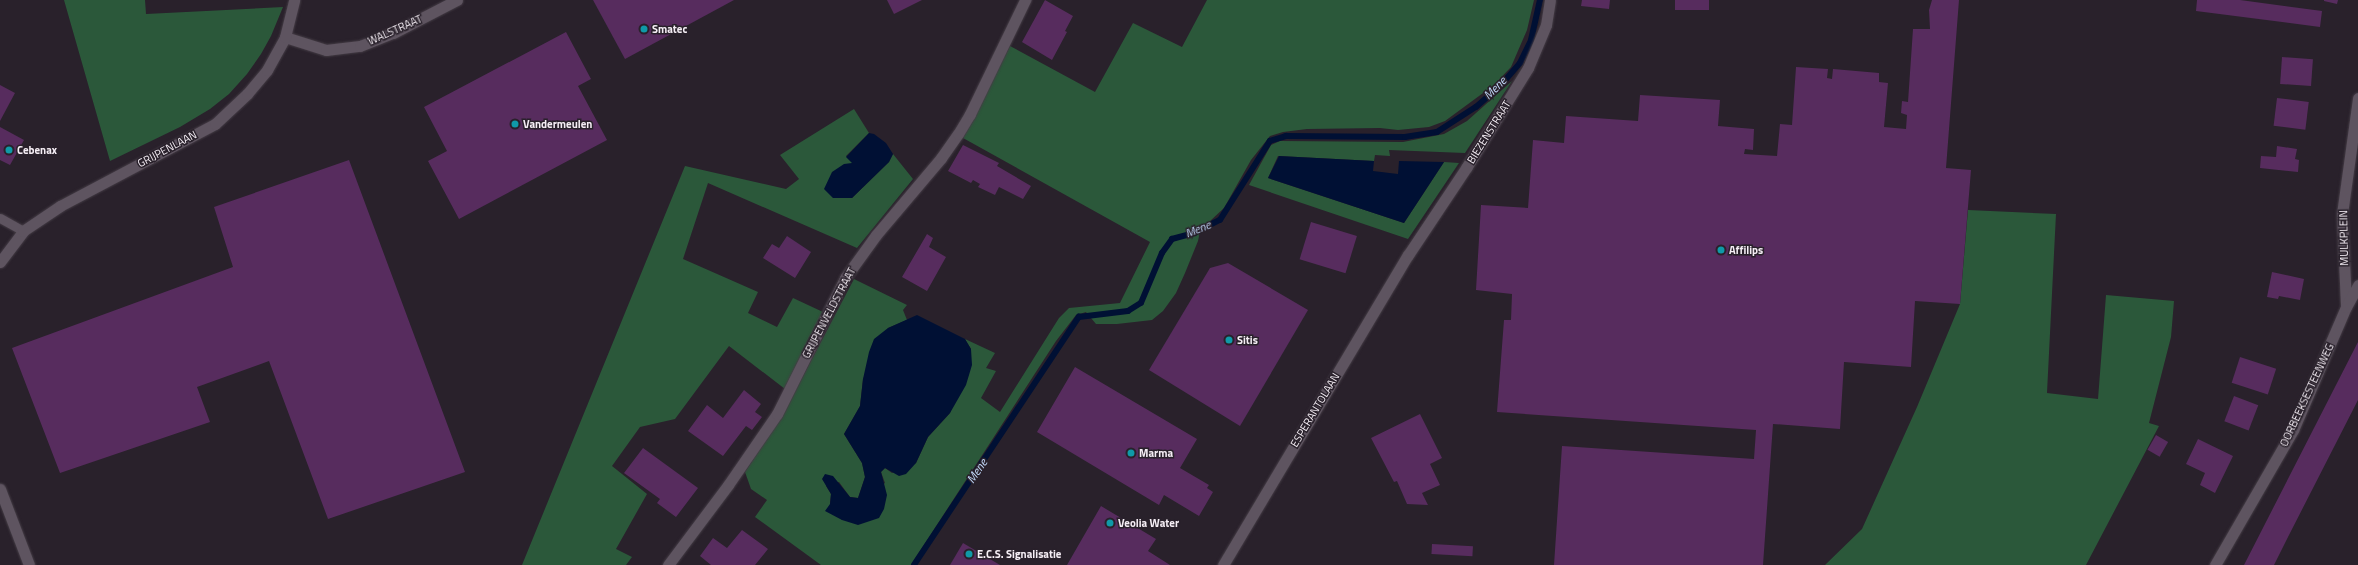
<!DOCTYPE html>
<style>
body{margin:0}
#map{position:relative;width:2358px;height:565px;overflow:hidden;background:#29212b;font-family:"Titillium Web",sans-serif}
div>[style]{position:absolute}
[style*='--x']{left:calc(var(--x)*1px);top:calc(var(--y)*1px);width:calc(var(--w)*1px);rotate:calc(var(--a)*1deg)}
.green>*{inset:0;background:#2b583a}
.water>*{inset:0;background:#001034}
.stream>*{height:5.5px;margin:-2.75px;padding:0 2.75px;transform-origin:2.75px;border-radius:2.75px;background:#001034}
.building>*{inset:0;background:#572c5e;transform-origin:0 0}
.roads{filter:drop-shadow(0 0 1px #443c45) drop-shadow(0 0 1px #443c45)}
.service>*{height:9px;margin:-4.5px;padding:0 4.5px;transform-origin:4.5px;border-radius:4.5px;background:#5e5460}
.minor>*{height:11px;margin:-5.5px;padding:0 5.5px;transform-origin:5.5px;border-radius:5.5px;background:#5e5460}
.dots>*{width:11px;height:11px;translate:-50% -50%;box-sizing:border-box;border:2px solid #29212b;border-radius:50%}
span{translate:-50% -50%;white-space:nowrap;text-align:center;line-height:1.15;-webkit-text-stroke:3px #29212b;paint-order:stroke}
.poi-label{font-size:11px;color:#f5eef5;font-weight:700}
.left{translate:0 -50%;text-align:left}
.street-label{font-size:11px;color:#f5eef5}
.water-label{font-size:12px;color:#c1d7f8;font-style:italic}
</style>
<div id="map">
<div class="green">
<i style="clip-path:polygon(64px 0,145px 0,146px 14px,283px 7px,271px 36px,261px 54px,247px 74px,229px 94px,210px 109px,180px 127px,110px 161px)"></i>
<i style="clip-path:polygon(1207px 0,1534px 0,1527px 30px,1511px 67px,1494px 85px,1445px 121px,1429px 127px,1398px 130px,1380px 128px,1307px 129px,1283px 132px,1270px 136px,1251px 160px,1224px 208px,1209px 222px,1201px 226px,1198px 241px,1185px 273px,1176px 293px,1163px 311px,1152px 320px,1117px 324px,1096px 324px,1086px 312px,1076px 315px,1056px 341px,911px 565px,821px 565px,755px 517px,767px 500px,751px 489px,745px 472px,783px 414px,854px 279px,907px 305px,903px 310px,907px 320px,888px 328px,863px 379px,860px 406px,844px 434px,862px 463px,865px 477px,858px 498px,850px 497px,839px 482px,826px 486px,831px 494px,830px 504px,842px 520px,885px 483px,881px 472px,885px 468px,892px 473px,916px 463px,928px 437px,950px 413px,971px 349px,965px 339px,995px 353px,986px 368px,996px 371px,981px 398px,1000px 412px,1059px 318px,1069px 308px,1120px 303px,1150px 242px,963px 138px,1010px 46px,1095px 92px,1133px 23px,1182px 47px)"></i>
<i style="clip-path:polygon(1512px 81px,1465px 153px,1389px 150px,1390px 156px,1375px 155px,1374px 161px,1278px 156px,1268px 178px,1404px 223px,1444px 162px,1459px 163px,1408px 239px,1249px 185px,1271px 145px,1280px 141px,1403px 142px,1444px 134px,1467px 121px)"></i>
<i style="clip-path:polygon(854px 109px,869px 133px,846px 156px,853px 163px,852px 198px,889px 162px,893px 154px,913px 179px,857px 248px,708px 183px,683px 259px,758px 292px,748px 313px,777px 327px,793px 298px,823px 312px,785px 389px,729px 346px,675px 419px,640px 427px,612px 466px,647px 494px,616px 549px,632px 557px,626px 565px,522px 565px,685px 166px,786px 189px,799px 179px,780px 155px)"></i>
<i style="clip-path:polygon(1968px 210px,2056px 214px,2047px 393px,2098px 399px,2106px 295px,2174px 301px,2171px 337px,2149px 423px,2159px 426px,2086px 565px,1825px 565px,1862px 529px,1917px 407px,1960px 304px)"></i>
</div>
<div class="water">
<i style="clip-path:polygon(869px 133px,874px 134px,886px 143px,893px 154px,889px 162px,852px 198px,833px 198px,824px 189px,832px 172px,844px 164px,852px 163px,846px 157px)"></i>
<i style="clip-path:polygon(1279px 156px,1374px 161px,1373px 171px,1398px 174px,1399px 161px,1444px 162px,1404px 223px,1268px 178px)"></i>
<i style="clip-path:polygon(917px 315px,965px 339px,971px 349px,972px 365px,966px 385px,950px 413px,928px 437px,916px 463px,906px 474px,899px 476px,885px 468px,881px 472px,887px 495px,884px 509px,879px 518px,858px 525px,842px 520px,825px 511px,830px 504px,831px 494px,822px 479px,825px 474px,833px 476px,850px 497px,858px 498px,865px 477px,862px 463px,844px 434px,860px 406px,863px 379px,869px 352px,874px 339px,888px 328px)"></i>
</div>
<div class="stream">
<i style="--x:914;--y:565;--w:298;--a:-56.4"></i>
<i style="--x:1079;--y:317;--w:49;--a:-7"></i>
<i style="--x:1128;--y:311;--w:15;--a:-32"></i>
<i style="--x:1141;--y:303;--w:54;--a:-67.2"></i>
<i style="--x:1162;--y:253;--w:17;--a:-54"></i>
<i style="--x:1172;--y:239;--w:23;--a:-15"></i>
<i style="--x:1194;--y:233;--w:29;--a:-27"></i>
<i style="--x:1220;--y:220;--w:93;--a:-57.7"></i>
<i style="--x:1270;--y:141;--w:17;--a:-17"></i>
<i style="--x:1286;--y:136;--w:119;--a:0.5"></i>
<i style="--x:1405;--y:137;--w:32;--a:-9"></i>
<i style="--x:1437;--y:132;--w:46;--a:-32.7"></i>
<i style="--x:1476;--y:107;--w:33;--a:-41"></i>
<i style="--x:1501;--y:85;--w:29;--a:-49"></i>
<i style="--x:1520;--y:63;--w:25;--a:-64"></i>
<i style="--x:1531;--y:40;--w:41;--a:-77.3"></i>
</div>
<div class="building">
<i style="clip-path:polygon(593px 0,734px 0,625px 59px)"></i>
<i style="clip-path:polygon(887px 0,922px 0,894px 14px)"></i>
<i style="clip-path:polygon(1045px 0,1073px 16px,1065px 31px,1067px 32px,1052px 60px,1022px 42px)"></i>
<i style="clip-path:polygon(1582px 0,1610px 0,1609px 9px,1581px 6px)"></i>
<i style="left:1675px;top:0;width:34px;height:10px"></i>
<i style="clip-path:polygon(1932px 0,1959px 0,1946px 168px,1971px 170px,1960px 304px,1915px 301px,1911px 367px,1844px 362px,1840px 429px,1773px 424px,1763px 565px,1554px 565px,1562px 446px,1754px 459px,1756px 430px,1497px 412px,1504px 320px,1511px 320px,1512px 294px,1476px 290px,1481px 205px,1528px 208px,1533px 140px,1564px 143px,1566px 116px,1638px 121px,1640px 95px,1720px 100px,1718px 126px,1754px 129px,1753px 150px,1745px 149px,1744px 154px,1777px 156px,1780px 124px,1792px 125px,1796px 67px,1828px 69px,1827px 78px,1832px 79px,1833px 69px,1879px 73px,1879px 82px,1888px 83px,1884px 127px,1906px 129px,1907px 115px,1901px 113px,1902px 101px,1908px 102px,1913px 29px,1930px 29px,1929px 10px)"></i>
<i style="clip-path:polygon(2197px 0,2240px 0,2322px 11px,2320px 27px,2196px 11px)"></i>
<i style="clip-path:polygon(2324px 0,2338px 0,2337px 4px,2324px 1px)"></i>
<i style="clip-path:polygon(566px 32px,591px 79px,578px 86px,607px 140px,459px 219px,428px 161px,447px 151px,424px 107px)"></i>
<i style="left:2282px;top:57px;width:31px;height:27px;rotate:4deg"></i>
<i style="clip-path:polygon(0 85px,15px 93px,0 121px)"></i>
<i style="left:2277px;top:98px;width:32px;height:28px;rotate:7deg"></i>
<i style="clip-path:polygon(0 127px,24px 140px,10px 165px,0 160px)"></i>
<i style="clip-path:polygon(963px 145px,999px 163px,997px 166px,1031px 186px,1023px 199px,999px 187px,995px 195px,978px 187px,980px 184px,973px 180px,971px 183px,948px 171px)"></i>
<i style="clip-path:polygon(2277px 146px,2297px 149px,2295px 159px,2299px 160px,2298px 172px,2260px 168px,2261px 156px,2276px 157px)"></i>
<i style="clip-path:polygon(349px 160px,465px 472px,328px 519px,269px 361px,197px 387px,210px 422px,60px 473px,12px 348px,233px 267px,214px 207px)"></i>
<i style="left:1311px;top:222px;width:48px;height:39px;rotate:17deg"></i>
<i style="clip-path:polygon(927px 234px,933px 238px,929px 247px,946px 257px,927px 291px,902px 277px)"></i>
<i style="clip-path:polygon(787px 236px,811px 252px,795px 278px,763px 258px,772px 244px,779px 248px)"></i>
<i style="clip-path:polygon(1228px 263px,1308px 310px,1240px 426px,1149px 370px,1210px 268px)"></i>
<i style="clip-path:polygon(2272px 272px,2304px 279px,2300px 300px,2279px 296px,2278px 299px,2267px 297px)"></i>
<i style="clip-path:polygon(2358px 342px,2358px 400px,2288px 537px,2274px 565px,2244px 565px)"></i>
<i style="left:2240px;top:357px;width:38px;height:27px;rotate:18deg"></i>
<i style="clip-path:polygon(1075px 367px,1197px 439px,1180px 468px,1209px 485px,1207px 488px,1213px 492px,1199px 516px,1164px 495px,1159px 505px,1037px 432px)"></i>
<i style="clip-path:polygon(744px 390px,761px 404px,755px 412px,762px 417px,752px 430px,746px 426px,723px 456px,688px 431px,707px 405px,723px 418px)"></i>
<i style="left:2234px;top:396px;width:26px;height:27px;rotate:21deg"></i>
<i style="clip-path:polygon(1420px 414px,1442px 458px,1430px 464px,1440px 485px,1422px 493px,1428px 505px,1407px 504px,1397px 481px,1394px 482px,1371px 438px)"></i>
<i style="left:2156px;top:435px;width:14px;height:17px;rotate:30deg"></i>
<i style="clip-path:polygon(2198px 439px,2233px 456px,2215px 493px,2200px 485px,2205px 473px,2186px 464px)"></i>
<i style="clip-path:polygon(643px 448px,698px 488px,676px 517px,657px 503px,660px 499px,624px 473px)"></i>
<i style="clip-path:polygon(1101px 506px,1156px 539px,1148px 551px,1170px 565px,1067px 565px)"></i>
<i style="clip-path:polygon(742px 530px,768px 549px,755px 565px,711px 565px,700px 556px,713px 538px,727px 548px)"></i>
<i style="clip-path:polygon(963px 543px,1000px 565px,950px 565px)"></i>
<i style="left:1432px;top:544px;width:41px;height:10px;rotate:3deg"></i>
</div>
<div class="roads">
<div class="service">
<i style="--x:0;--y:218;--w:26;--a:29"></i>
</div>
<div class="minor">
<i style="--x:285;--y:37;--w:43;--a:17.6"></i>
<i style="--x:326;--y:50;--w:34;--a:-7"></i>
<i style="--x:360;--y:46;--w:35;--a:-22"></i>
<i style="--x:393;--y:33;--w:72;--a:-27.3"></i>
<i style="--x:0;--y:262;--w:39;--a:-53"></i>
<i style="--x:23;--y:231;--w:45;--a:-34"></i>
<i style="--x:60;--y:206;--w:175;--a:-27.9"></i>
<i style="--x:215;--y:124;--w:44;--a:-43.2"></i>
<i style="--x:247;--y:94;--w:31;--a:-50"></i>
<i style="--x:267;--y:70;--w:38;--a:-61"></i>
<i style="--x:285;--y:37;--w:38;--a:-76"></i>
<i style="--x:2346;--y:306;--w:92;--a:-92.5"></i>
<i style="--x:2342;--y:214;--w:117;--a:-82.1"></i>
<i style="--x:0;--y:489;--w:81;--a:69.1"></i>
<i style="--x:668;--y:565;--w:100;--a:-53.1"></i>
<i style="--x:728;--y:485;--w:86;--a:-55.4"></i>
<i style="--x:777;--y:414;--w:152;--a:-63.4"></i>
<i style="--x:845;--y:278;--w:53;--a:-54.2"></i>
<i style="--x:876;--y:235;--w:101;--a:-49.8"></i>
<i style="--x:941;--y:158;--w:29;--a:-55"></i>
<i style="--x:958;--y:134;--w:23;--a:-59"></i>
<i style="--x:970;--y:114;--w:127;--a:-64.2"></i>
<i style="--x:1223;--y:565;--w:361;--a:-59.2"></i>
<i style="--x:1408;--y:255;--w:105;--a:-56.3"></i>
<i style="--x:1466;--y:168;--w:118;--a:-58.2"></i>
<i style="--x:1528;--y:68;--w:47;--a:-67.3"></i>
<i style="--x:1546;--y:25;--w:25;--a:-81"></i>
<i style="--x:2215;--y:565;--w:156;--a:-60"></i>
<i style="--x:2293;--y:430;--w:134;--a:-66.7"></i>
<i style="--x:2346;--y:307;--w:25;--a:-61"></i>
</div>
</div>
<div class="dots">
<i style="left:644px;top:29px;background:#0f9aa8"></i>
<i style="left:515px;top:124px;background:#0f9aa8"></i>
<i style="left:9px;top:150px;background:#0f9aa8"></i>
<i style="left:1721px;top:250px;background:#0f9aa8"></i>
<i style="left:1229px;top:340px;background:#0f9aa8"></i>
<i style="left:1131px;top:453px;background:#0f9aa8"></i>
<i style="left:1110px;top:523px;background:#0f9aa8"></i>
<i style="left:969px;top:554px;background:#0f9aa8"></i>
</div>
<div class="poi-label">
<span class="left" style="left:652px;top:29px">Smatec</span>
<span class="left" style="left:523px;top:124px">Vandermeulen</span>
<span class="left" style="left:17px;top:150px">Cebenax</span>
<span class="left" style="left:1729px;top:250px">Affilips</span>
<span class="left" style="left:1237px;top:340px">Sitis</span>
<span class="left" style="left:1139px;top:453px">Marma</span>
<span class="left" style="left:1118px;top:523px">Veolia Water</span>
<span class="left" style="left:977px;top:554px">E.C.S. Signalisatie</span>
</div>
<div class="street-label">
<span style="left:395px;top:30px;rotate:-24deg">WALSTRAAT</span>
<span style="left:1489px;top:132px;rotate:-58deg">BIEZENSTRAAT</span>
<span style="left:167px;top:149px;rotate:-28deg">GRIJPENLAAN</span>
<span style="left:2344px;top:238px;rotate:-91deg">MULKPLEIN</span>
<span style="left:829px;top:313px;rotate:-62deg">GRIJPENVELDSTRAAT</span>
<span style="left:2307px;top:395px;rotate:-65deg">OORBEEKSESTEENWEG</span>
<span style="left:1315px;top:410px;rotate:-59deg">ESPERANTOLAAN</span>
</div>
<div class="water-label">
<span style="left:1495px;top:88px;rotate:-45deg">Mene</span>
<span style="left:1198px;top:229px;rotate:-22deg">Mene</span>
<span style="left:977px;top:471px;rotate:-56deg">Mene</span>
</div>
</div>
